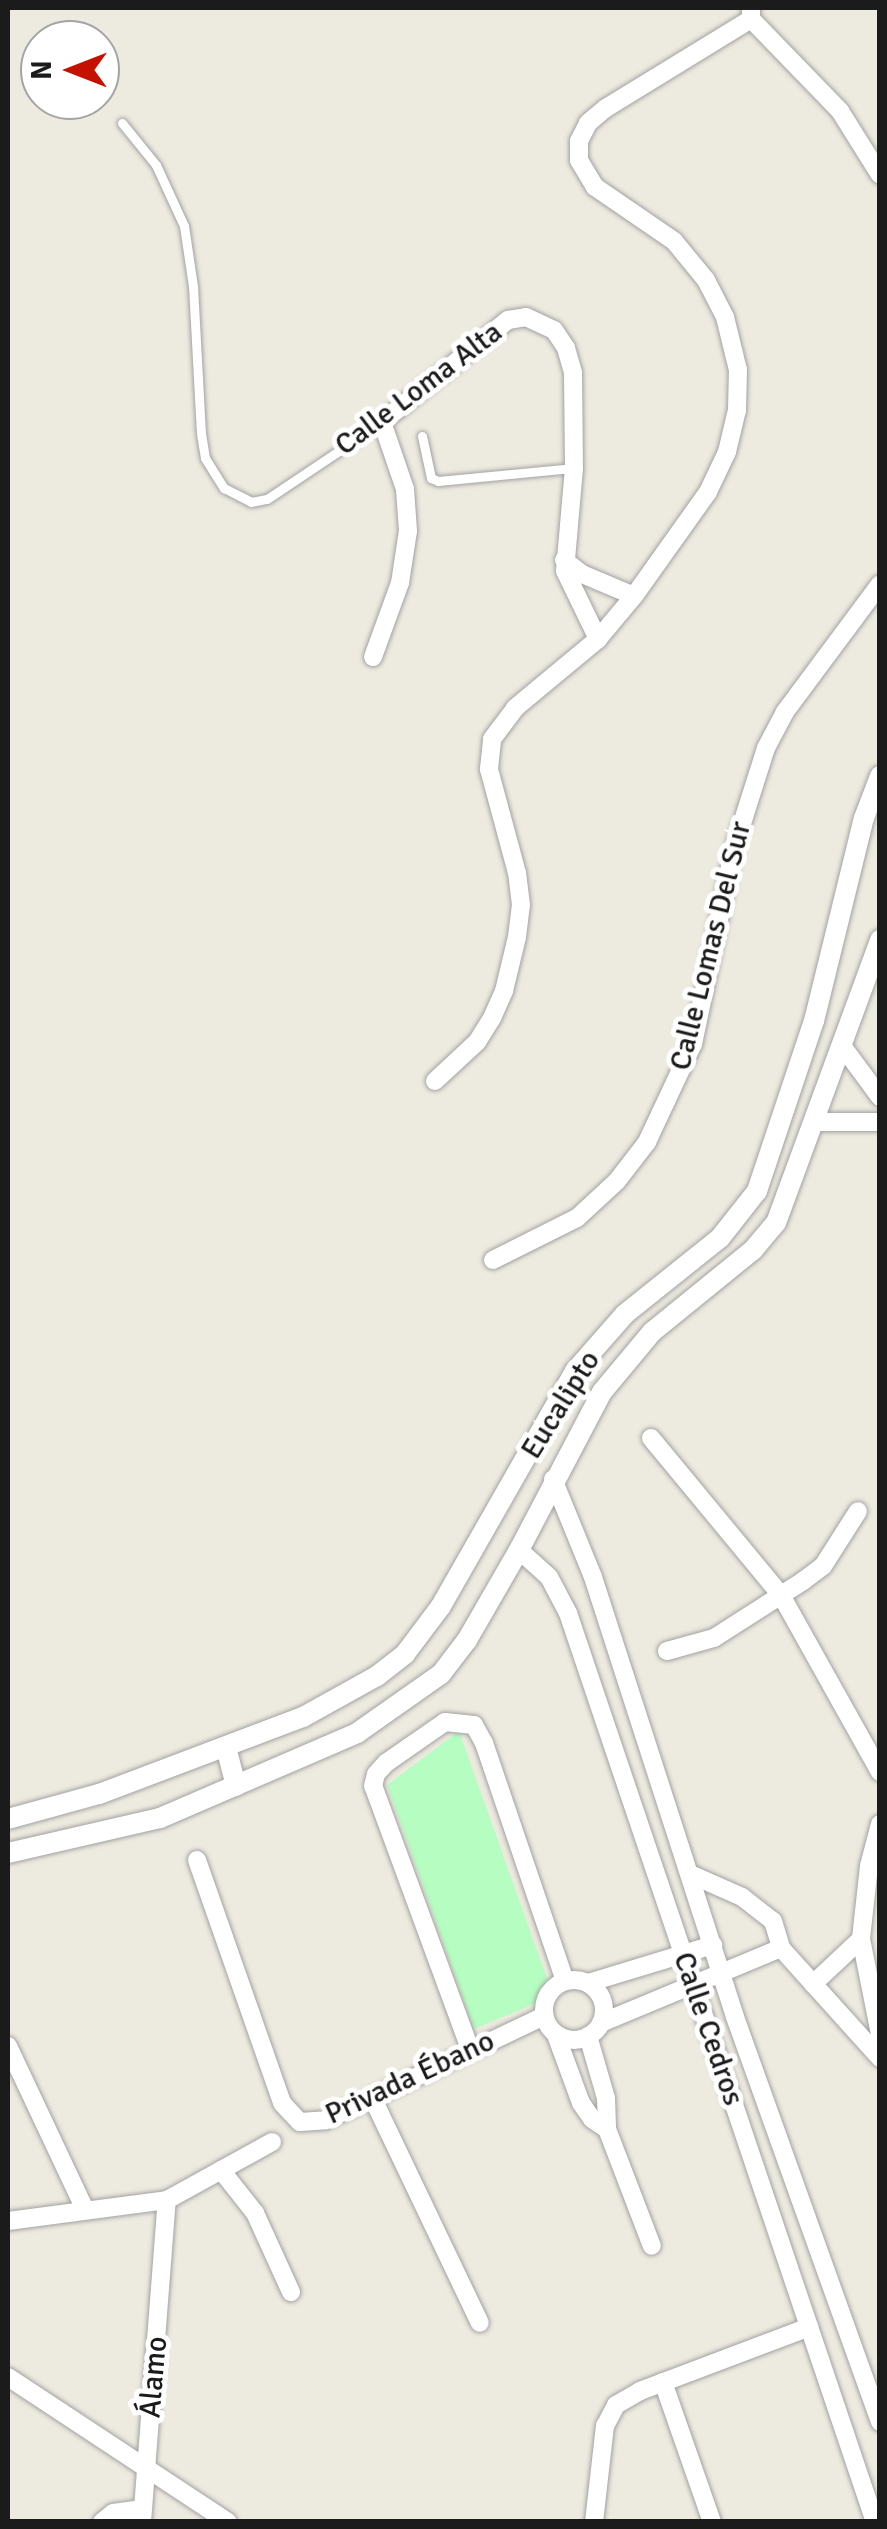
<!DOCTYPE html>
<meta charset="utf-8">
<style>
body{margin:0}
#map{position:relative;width:887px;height:2529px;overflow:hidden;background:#edeadf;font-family:Signika,sans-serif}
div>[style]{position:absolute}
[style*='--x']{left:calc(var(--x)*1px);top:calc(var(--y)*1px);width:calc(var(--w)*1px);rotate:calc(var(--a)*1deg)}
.park>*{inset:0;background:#b6fdc2}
.roads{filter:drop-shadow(0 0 2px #a2a2a2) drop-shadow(0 0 2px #a2a2a2)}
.service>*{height:9px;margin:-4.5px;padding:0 4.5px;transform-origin:4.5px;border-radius:4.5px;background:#fff}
.minor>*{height:18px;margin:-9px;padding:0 9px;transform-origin:9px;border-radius:9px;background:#fff}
.minor>.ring{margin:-9px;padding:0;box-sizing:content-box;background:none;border:18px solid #fff;border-radius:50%}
.tertiary>*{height:20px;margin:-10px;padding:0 10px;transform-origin:10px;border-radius:10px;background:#fff}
span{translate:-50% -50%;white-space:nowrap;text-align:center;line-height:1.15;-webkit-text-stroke:10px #fff;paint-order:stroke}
.street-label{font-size:30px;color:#1b1b1b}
.frame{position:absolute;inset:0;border:10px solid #1b1b1b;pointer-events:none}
.north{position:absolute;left:20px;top:20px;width:100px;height:100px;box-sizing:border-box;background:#fff;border:2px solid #a4a4a4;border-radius:50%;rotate:270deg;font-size:28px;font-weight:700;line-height:40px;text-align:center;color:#1b1b1b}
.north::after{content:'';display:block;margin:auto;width:35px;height:45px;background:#c51100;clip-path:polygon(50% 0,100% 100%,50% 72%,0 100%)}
</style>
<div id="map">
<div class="park">
<i style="clip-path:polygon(459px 1731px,549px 1984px,536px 2003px,474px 2029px,387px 1785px)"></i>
</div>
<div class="roads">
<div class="service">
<i style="--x:122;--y:123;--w:54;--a:51"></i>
<i style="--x:156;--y:165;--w:67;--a:65.3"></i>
<i style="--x:184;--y:226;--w:61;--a:81.5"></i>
<i style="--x:193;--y:286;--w:147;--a:86.9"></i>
<i style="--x:201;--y:433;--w:25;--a:81"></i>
<i style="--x:205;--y:458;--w:36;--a:58"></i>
<i style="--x:224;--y:488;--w:30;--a:27"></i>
<i style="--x:251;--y:502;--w:16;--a:-11"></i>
<i style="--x:267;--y:499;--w:138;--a:-33.8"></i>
<i style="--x:422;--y:436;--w:43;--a:77.9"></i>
<i style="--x:431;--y:478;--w:8;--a:23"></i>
<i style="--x:438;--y:481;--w:137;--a:-5.5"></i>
</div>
<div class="minor">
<i style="--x:751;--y:19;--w:128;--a:45.9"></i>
<i style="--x:840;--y:111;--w:75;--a:58"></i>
<i style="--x:564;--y:560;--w:23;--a:38"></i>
<i style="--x:582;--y:574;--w:56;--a:22.9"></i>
<i style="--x:373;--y:657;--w:79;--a:-70"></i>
<i style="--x:400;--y:583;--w:53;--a:-81.3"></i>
<i style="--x:408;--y:531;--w:42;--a:-94.1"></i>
<i style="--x:405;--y:489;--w:71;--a:-108.9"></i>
<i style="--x:382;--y:422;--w:162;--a:-39"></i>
<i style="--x:508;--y:320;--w:18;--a:-9"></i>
<i style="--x:526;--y:317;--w:31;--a:25"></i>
<i style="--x:554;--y:330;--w:22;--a:56"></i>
<i style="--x:566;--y:348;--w:26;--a:74"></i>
<i style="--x:573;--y:373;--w:95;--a:89.4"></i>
<i style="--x:574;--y:468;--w:103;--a:95"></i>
<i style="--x:565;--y:571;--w:76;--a:64.1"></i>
<i style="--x:843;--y:1047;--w:62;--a:53.5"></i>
<i style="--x:435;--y:1081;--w:57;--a:-42.9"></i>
<i style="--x:477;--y:1042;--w:28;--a:-58"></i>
<i style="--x:492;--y:1018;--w:30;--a:-66"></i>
<i style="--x:504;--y:991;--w:56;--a:-76.5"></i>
<i style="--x:517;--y:937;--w:32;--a:-83"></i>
<i style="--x:521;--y:905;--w:32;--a:-97"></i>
<i style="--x:517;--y:873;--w:108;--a:-105.1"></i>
<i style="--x:489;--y:769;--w:30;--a:-84"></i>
<i style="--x:492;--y:739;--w:39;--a:-53"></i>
<i style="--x:515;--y:708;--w:108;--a:-39.7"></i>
<i style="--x:598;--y:639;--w:56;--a:-50.1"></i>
<i style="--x:634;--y:596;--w:128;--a:-54.6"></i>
<i style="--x:708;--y:492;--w:44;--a:-64.6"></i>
<i style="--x:727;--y:452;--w:43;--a:-76.6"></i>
<i style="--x:737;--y:410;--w:40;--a:-88.6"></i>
<i style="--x:738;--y:370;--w:55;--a:-103.8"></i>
<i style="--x:725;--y:317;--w:42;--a:-117.2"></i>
<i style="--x:706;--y:280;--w:50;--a:-129.4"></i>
<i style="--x:674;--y:241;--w:96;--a:-145.6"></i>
<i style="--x:595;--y:187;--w:31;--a:-121"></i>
<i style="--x:579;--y:160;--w:19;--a:-90"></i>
<i style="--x:579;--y:141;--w:20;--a:-63"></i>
<i style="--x:588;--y:123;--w:23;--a:-40"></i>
<i style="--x:606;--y:108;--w:170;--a:-31.5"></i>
<i style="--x:751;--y:19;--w:11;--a:-90"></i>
<i style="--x:815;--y:1122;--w:65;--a:0"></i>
<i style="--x:493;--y:1260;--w:94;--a:-26.6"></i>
<i style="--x:577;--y:1218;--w:54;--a:-42.8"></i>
<i style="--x:617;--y:1181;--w:49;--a:-52.4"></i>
<i style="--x:647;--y:1142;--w:108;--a:-64.9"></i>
<i style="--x:693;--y:1044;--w:196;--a:-78.2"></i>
<i style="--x:733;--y:852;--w:109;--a:-72.4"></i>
<i style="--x:766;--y:748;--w:41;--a:-62.2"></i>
<i style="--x:785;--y:712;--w:159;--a:-53.4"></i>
<i style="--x:651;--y:1438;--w:204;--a:50.4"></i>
<i style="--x:781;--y:1595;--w:203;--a:60.8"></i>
<i style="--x:553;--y:1479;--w:106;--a:67.8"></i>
<i style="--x:593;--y:1577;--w:462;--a:72.1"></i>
<i style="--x:735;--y:2017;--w:430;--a:70.3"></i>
<i style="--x:519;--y:1550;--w:40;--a:42"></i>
<i style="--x:549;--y:1577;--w:41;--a:62.2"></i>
<i style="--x:568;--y:1613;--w:959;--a:71.34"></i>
<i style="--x:667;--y:1651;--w:49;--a:-15.5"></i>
<i style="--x:714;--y:1638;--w:106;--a:-32.6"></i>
<i style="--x:803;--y:1581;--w:25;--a:-37"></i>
<i style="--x:823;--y:1566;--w:65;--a:-57.5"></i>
<i style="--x:880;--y:1824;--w:43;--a:104.7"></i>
<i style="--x:869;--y:1866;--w:73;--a:96.3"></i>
<i style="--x:861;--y:1939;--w:97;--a:78.7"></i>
<i style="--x:197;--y:1860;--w:257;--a:70.7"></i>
<i style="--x:282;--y:2103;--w:26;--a:47"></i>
<i style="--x:300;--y:2122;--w:26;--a:-4"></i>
<i style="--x:326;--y:2120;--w:242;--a:-25.5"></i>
<i style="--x:690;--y:1874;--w:57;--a:23.9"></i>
<i style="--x:742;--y:1897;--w:39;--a:38"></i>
<i style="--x:773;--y:1921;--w:28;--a:73"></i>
<i style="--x:781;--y:1948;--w:148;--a:48"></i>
<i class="ring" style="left:544px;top:1980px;width:42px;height:42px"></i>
<i style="--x:588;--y:1983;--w:131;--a:-16.9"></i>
<i style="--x:813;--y:1984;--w:66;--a:-43.2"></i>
<i style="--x:601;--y:2023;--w:195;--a:-22.6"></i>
<i style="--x:556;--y:2035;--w:72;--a:69.8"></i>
<i style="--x:581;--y:2103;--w:19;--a:55"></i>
<i style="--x:592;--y:2119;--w:18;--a:34"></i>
<i style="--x:588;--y:2036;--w:65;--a:73.8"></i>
<i style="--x:606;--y:2098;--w:31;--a:88"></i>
<i style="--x:607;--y:2129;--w:125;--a:69"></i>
<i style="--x:8;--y:2046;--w:181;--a:64.8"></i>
<i style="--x:470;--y:2049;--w:280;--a:-110.2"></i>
<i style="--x:373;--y:1786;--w:12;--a:-76"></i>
<i style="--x:376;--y:1774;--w:15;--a:-48"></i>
<i style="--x:386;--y:1763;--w:72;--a:-34.8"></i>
<i style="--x:445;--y:1722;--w:29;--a:6"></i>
<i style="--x:474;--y:1725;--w:21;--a:61"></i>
<i style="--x:484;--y:1743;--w:251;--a:71.2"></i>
<i style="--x:373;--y:2099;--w:248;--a:64.5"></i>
<i style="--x:221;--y:2170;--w:55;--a:51.7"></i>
<i style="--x:255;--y:2213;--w:87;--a:65.5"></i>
<i style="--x:8;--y:2221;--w:160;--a:-7.5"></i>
<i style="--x:167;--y:2200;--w:120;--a:-28.9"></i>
<i style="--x:8;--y:2377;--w:263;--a:33.4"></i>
<i style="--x:663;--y:2382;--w:148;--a:70.7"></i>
<i style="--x:102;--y:2522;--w:14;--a:-39"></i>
<i style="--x:113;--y:2513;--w:30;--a:-8"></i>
<i style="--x:142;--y:2522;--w:323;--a:-85.6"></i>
<i style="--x:594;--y:2522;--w:97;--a:-83.5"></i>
<i style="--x:605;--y:2426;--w:24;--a:-62"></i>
<i style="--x:616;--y:2405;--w:28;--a:-30"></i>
<i style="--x:640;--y:2391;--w:181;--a:-20.7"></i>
</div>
<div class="tertiary">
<i style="--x:226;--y:1747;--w:40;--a:75.6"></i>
<i style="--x:8;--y:1819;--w:94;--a:-15.4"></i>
<i style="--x:99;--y:1794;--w:218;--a:-20.7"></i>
<i style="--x:303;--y:1717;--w:85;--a:-29"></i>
<i style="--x:377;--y:1676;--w:36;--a:-38"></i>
<i style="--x:405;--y:1654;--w:60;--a:-53.1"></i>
<i style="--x:441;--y:1606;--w:271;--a:-60.3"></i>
<i style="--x:575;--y:1371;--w:76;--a:-48.7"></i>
<i style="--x:625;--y:1314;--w:122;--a:-38.7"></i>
<i style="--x:720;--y:1238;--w:60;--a:-51.8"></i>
<i style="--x:757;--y:1191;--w:179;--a:-71.5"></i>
<i style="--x:814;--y:1021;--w:209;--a:-76.2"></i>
<i style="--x:864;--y:818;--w:45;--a:-69.1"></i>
<i style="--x:8;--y:1853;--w:156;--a:-13"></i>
<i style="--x:160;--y:1818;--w:215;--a:-23.3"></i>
<i style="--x:357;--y:1733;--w:103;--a:-35.1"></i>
<i style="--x:441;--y:1674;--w:43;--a:-52.6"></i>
<i style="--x:467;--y:1640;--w:104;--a:-60"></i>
<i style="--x:519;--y:1550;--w:178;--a:-62.3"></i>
<i style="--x:602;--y:1392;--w:78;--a:-50.2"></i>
<i style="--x:652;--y:1332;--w:130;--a:-39.1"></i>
<i style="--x:753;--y:1250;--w:35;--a:-50"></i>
<i style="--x:776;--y:1223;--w:302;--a:-69.8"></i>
</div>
</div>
<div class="street-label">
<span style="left:419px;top:389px;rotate:-37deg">Calle Loma Alta</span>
<span style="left:711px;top:946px;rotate:-76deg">Calle Lomas Del Sur</span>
<span style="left:561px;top:1405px;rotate:-58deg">Eucalipto</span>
<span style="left:708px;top:2029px;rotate:71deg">Calle Cedros</span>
<span style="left:410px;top:2078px;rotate:-25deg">Privada Ébano</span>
<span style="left:154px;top:2377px;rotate:-85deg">Álamo</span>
</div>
<div class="frame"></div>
<div class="north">N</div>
</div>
